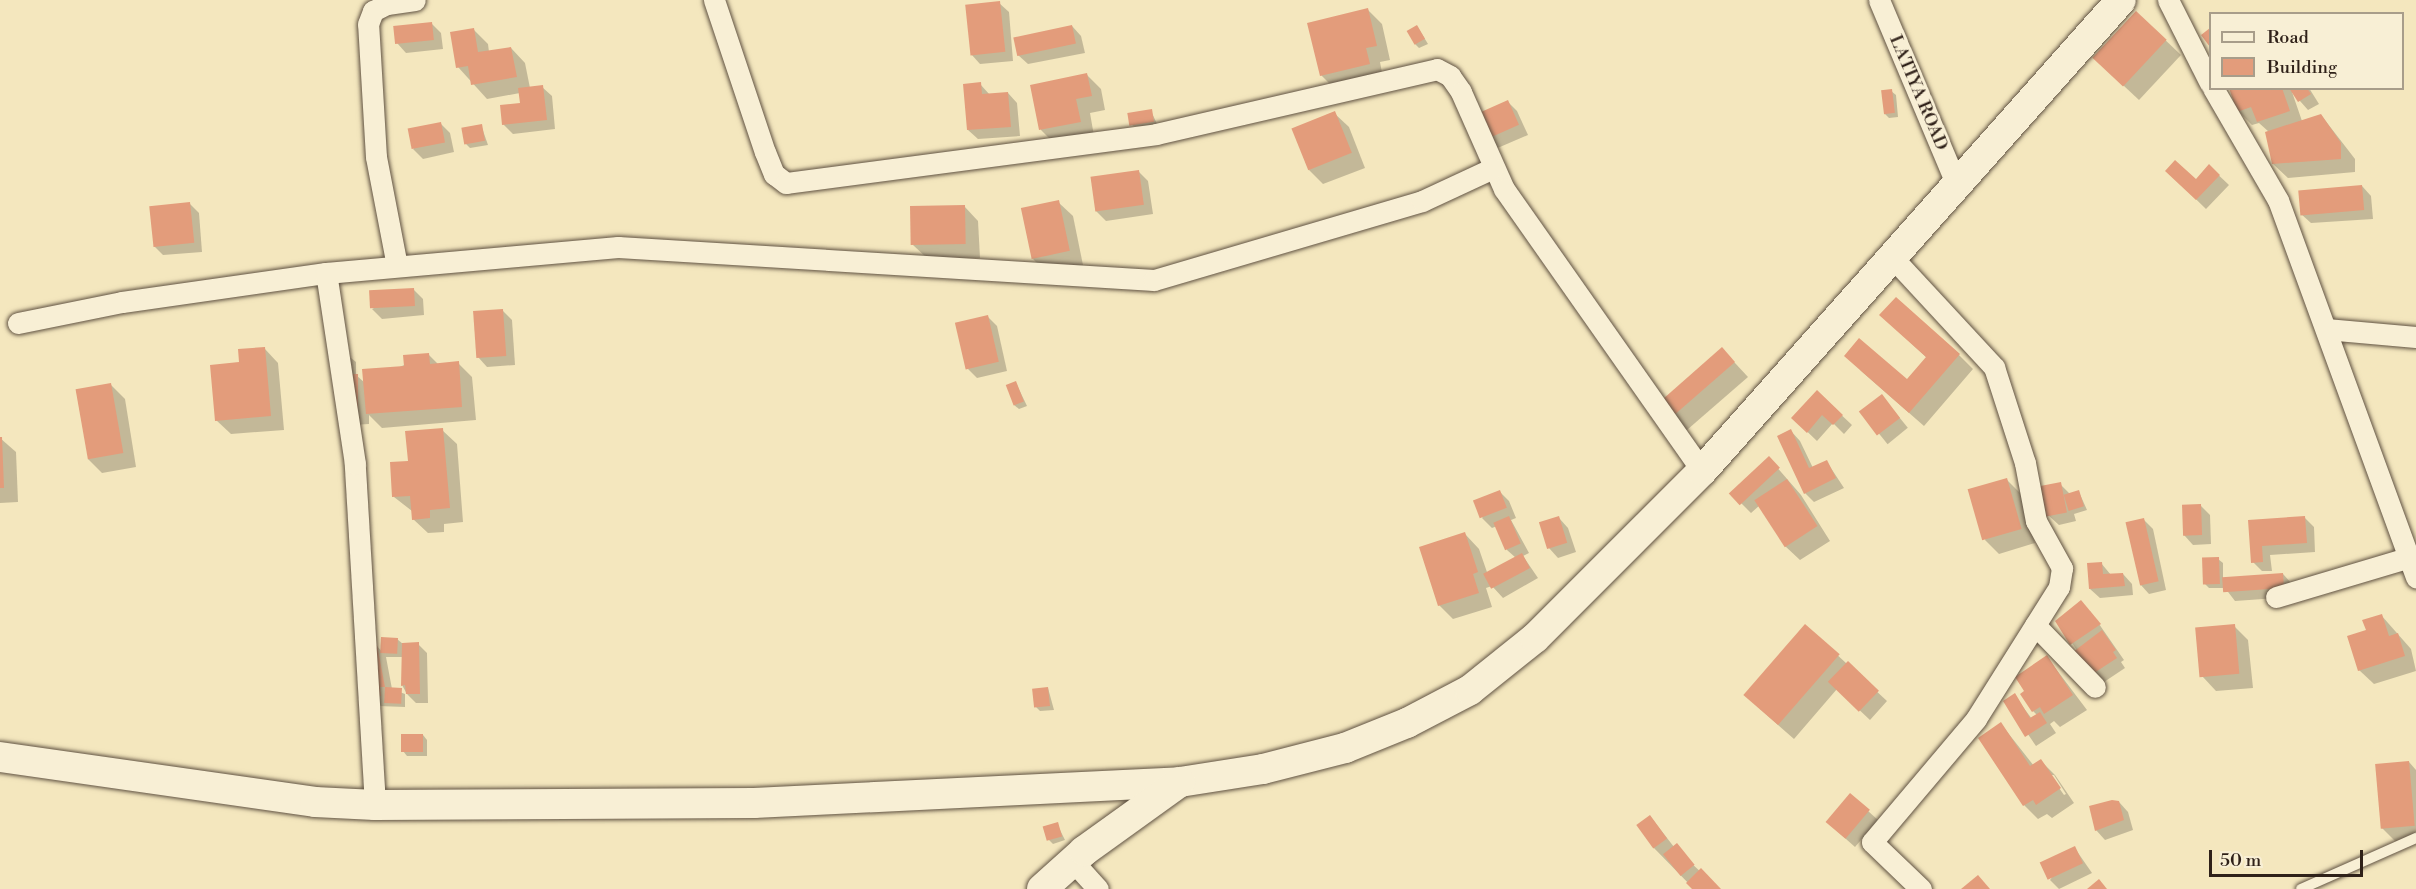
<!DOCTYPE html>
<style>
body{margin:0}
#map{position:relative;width:2416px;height:889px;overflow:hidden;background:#f4e7be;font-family:"Libre Bodoni",serif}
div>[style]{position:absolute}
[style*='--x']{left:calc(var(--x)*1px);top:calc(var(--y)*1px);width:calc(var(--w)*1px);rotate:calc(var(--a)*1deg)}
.shadow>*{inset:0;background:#0003;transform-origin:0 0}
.building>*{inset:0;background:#e39c7b;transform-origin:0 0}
.roads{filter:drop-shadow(0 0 2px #605242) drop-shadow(0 0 2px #605242)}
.lane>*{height:10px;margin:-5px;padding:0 5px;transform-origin:5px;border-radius:5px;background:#f8efd5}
.street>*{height:21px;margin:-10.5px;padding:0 10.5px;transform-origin:10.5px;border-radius:10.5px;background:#f8efd5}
.secondary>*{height:30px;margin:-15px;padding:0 15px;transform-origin:15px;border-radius:15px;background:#f8efd5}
span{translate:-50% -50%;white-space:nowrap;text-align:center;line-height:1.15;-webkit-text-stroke:5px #f8efd5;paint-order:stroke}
.street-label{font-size:18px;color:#2f2119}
.legend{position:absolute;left:2209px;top:12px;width:195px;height:78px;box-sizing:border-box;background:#f8efd5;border:2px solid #a89d8a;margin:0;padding:8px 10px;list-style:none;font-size:18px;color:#2f2119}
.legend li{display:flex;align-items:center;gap:12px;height:30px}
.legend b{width:30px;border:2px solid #a89d8a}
.scale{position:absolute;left:2209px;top:850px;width:154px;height:27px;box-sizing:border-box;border:3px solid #2f2119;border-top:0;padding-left:8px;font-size:18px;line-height:21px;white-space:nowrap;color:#2f2119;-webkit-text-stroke:4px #f8efd5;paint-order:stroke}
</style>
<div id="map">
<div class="shadow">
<i style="clip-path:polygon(999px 3px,1009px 12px,1013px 61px,980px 64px,971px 54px)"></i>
<i style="clip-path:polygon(1367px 9px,1382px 24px,1390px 60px,1380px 62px,1383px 78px,1335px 89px,1321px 75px)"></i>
<i style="clip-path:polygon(2137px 13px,2181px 55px,2139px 100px,2109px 72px)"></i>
<i style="clip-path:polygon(432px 24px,441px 33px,443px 49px,406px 53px,397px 43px)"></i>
<i style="clip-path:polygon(1072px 26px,1081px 36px,1085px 53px,1028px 64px,1018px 55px)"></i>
<i style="clip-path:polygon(1417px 26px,1428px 44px,1419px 48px,1415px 44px)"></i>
<i style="clip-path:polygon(473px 29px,488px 44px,489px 52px,511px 48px,525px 63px,530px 88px,542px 87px,552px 96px,555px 129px,513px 134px,503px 124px,521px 104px,520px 93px,487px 99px,458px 67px)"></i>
<i style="clip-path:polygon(1087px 75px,1101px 89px,1105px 110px,1090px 113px,1094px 136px,1055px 144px,1041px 130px,1032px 86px)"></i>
<i style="clip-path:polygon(980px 84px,990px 95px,1008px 93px,1017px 103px,1020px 136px,978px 139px,968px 130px)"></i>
<i style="clip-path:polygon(2231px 88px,2309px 88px,2319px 104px,2308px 110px,2292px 92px,2302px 121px,2321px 115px,2355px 159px,2355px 172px,2288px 178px,2273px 164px,2269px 132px,2259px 123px,2252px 125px,2238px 111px)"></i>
<i style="clip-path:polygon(1891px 91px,1896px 95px,1898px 117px,1889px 118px,1885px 114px)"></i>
<i style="clip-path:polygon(1507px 101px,1517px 111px,1528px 135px,1493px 150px,1483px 141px)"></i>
<i style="clip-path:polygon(1151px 111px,1158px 126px,1132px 126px)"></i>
<i style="clip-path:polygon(1334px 113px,1349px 127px,1365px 168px,1323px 184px,1309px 170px)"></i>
<i style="clip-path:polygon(440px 123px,450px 133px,454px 152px,423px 159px,413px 149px)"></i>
<i style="clip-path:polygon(481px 125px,488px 145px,470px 148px,466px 144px)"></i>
<i style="clip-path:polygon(2210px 167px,2229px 185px,2206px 209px,2167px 171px,2196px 181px)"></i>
<i style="clip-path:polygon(1138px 171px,1148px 181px,1153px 214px,1106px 221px,1096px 211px)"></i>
<i style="clip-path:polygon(2362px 186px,2371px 196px,2373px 219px,2311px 223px,2301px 214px)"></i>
<i style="clip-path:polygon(1058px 202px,1073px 216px,1083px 265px,1047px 273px,1033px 259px)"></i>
<i style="clip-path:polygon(189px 203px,199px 213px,202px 252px,163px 255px,154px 246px)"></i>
<i style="clip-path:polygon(964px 206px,978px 221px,980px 258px,928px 259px,913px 245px)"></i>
<i style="clip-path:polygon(413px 289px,423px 299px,424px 315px,382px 319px,372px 309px)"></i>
<i style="clip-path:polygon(502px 310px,512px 320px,515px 365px,487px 367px,478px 357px)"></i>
<i style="clip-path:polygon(1881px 315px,1959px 355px,1973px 369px,1924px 426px,1860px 370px,1907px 382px,1927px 358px)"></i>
<i style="clip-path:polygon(987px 316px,997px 326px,1007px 371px,977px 378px,968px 369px)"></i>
<i style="clip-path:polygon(264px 348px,278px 363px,284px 430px,231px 434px,216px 420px,240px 364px)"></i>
<i style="clip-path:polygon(1722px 349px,1748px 377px,1680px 436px,1664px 400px)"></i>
<i style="clip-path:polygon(428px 354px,439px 365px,458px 363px,472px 377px,476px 420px,382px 428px,369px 415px,369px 424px,353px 425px,334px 358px,351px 358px,356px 362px,356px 375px,365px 383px)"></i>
<i style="clip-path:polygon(1016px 383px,1027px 406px,1019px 409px,1014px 405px)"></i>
<i style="clip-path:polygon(111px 385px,125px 399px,136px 467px,102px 473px,88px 459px)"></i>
<i style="clip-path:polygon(1817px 392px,1852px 425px,1844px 434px,1833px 423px,1817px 441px,1793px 418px)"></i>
<i style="left:1882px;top:396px;width:41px;height:26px;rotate:51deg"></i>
<i style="clip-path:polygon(442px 430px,457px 444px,463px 522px,444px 524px,444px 532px,428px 533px,413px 519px,412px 511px,394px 497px,410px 462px)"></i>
<i style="clip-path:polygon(1791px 431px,1800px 441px,1813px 468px,1827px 462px,1844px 488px,1814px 502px,1805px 493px)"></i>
<i style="clip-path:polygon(0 438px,16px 452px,18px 502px,0 503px)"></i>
<i style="clip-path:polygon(1769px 458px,1801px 495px,1830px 541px,1800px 560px,1785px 546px,1760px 505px,1751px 513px,1732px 494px)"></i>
<i style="clip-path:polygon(2007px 480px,2021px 494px,2035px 543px,1999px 554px,1985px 540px)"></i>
<i style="clip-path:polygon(2060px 484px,2070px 494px,2079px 492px,2087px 510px,2074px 514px,2076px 521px,2059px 525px,2049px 516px)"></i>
<i style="clip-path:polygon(1500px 492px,1509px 501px,1516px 518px,1511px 520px,1529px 553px,1523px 556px,1538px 578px,1503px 598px,1492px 586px,1486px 588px,1492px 607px,1453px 619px,1439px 605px,1465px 534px,1479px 549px,1488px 575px,1516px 558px,1507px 550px,1497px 526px,1492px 528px,1482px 518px)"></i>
<i style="clip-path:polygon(2201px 506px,2210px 515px,2211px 544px,2193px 545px,2184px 535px)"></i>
<i style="clip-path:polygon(2304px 517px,2314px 527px,2315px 552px,2270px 555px,2272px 571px,2262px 571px,2253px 562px,2250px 521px)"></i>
<i style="clip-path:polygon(1559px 518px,1568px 528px,1576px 552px,1558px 558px,1549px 548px)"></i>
<i style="clip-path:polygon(2144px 520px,2153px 529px,2166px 590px,2149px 594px,2140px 584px)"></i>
<i style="clip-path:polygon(2218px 559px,2223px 563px,2223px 579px,2283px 574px,2292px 584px,2293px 597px,2235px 601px,2225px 588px,2209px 588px,2205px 584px)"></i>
<i style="clip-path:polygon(2101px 563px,2111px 575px,2123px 574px,2132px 584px,2133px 595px,2100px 598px,2090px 589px)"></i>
<i style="clip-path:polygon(2090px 611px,2124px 660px,2121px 662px,2125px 668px,2101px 684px,2057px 622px)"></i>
<i style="clip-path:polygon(2381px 615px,2411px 649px,2416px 671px,2374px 684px,2359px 670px,2367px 631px)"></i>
<i style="clip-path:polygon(1806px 626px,1887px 701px,1870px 720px,1837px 689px,1794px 739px,1760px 709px)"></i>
<i style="clip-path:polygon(2234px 626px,2248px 640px,2253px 688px,2216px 691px,2202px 676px)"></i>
<i style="clip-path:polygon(397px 639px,403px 644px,418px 644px,427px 653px,428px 703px,416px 703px,407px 694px,402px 685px,403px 657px,386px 657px,392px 689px,405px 694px,405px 707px,378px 706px,377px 646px,383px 653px)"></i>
<i style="clip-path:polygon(2047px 657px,2087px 710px,2060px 727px,2054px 721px,2050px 724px,2056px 733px,2036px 746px,2005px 701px,2014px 695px,2032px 719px,2037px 715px,2033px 711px)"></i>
<i style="clip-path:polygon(1048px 688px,1054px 710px,1040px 711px,1036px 707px)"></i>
<i style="clip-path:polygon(evenodd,2001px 724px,2034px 766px,2041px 761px,2055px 775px,2074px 803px,2052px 818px,2047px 814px,2038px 819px,2024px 805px,2001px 724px,2050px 775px,2054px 775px,2066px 794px,2064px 795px,2050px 775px)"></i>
<i style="clip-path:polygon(423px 735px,427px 740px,427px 756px,407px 756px,403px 751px)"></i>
<i style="clip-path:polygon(2409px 762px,2416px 770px,2416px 841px,2396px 842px,2382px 828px)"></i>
<i style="clip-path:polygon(2119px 802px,2128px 812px,2133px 830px,2105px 840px,2096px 830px)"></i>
<i style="clip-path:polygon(1868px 811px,1878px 820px,1855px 847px,1837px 831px)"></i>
<i style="clip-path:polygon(1650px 816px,1674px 847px,1719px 889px,1694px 889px,1653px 847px,1638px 825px)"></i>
<i style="clip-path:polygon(1057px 824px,1065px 840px,1053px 844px,1049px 840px)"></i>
<i style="clip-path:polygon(2074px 847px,2092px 873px,2059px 889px,2050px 880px)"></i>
</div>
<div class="building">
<i style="left:1000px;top:1px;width:51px;height:35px;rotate:84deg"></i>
<i style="clip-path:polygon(1368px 8px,1377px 46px,1366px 48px,1370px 64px,1320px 76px,1307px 23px)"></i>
<i style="left:2136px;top:11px;width:42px;height:64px;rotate:43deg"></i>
<i style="left:432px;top:22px;width:18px;height:39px;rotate:84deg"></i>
<i style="left:1072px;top:25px;width:19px;height:60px;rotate:78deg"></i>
<i style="left:1417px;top:25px;width:16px;height:12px;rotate:60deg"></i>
<i style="clip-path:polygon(474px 28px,478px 52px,511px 47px,517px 77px,471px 85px,468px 66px,456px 68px,450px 32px)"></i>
<i style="clip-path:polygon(2210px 28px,2210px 47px,2201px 35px)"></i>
<i style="clip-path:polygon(1087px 73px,1092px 96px,1076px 99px,1081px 122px,1039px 130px,1030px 85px)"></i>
<i style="clip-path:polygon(981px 82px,982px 94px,1008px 92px,1011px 127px,967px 130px,963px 84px)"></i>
<i style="clip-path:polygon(543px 85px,547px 120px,502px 125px,500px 105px,520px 103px,518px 88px)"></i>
<i style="clip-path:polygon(2229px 88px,2282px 88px,2290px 111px,2257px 122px,2251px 107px,2237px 112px)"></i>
<i style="clip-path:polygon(2289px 88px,2307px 88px,2311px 94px,2298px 102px)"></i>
<i style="left:1892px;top:89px;width:24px;height:11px;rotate:83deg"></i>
<i style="left:1508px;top:100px;width:27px;height:40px;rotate:66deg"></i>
<i style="left:1152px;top:109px;width:13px;height:25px;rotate:81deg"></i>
<i style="left:1335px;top:111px;width:45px;height:47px;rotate:68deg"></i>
<i style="clip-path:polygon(2321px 114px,2341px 143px,2341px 159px,2272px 164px,2265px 132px)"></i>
<i style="left:441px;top:122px;width:21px;height:34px;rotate:79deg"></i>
<i style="left:482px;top:124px;width:17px;height:21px;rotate:80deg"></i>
<i style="clip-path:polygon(2175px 160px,2196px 179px,2209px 164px,2220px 175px,2196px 200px,2165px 171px)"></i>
<i style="left:1139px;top:170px;width:35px;height:49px;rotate:82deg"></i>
<i style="left:2362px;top:185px;width:25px;height:64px;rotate:85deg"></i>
<i style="left:1059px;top:200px;width:52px;height:39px;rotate:78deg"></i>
<i style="left:190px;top:202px;width:41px;height:41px;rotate:84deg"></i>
<i style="left:965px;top:205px;width:39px;height:55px;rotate:89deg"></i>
<i style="left:414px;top:288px;width:18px;height:45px;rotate:87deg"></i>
<i style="clip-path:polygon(1896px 297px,1960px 354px,1909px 413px,1844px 356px,1859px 338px,1907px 379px,1926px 357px,1879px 315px)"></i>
<i style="left:503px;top:309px;width:47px;height:30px;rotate:86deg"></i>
<i style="left:988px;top:315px;width:48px;height:34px;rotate:77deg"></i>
<i style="clip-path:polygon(265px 347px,271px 416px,215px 421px,210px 365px,239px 362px,238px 349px)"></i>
<i style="clip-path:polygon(1722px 347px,1735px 362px,1665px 423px,1663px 399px)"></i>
<i style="clip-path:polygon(429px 353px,430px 364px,459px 361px,462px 407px,366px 414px,362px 369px,404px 366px,403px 355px)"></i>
<i style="left:341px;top:374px;width:17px;height:42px"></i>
<i style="left:1016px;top:381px;width:22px;height:11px;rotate:69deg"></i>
<i style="left:111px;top:383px;width:71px;height:36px;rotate:80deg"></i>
<i style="clip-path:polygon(1817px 390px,1843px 415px,1833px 425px,1822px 415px,1807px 433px,1791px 418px)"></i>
<i style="left:1882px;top:394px;width:30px;height:29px;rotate:53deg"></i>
<i style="clip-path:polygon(443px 428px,450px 508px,430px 510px,430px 518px,412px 520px,410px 496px,392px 497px,390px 462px,408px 461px,405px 431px)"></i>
<i style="clip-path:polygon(1791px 429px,1809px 468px,1827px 460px,1836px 478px,1804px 494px,1777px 436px)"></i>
<i style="clip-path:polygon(0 437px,2px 437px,4px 488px,0 488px)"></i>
<i style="left:1769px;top:456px;width:16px;height:55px;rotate:47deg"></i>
<i style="left:2007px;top:478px;width:53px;height:41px;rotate:74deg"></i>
<i style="left:1787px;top:479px;width:56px;height:39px;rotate:57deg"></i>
<i style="left:2061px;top:482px;width:31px;height:21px;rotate:79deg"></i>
<i style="left:1500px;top:490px;width:19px;height:29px;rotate:69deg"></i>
<i style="left:2079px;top:490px;width:17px;height:16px;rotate:73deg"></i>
<i style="left:2201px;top:504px;width:31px;height:19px;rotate:88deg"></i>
<i style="left:1509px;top:516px;width:30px;height:17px;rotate:67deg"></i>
<i style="left:1559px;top:516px;width:28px;height:21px;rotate:73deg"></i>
<i style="clip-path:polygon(2305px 516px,2307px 543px,2262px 546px,2263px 562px,2251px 563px,2248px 520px)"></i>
<i style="left:2144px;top:518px;width:65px;height:19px;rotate:77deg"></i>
<i style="clip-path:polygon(1465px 532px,1478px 572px,1473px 574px,1479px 593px,1438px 606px,1419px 547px)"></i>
<i style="left:1522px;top:553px;width:17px;height:44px;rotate:62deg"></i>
<i style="left:2219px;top:557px;width:27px;height:17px;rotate:88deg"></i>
<i style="clip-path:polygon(2102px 562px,2103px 574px,2123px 573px,2125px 586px,2089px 589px,2087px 563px)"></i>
<i style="left:2283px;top:573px;width:15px;height:61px;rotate:86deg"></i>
<i style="clip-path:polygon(2081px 600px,2101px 624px,2070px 645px,2055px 621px)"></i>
<i style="clip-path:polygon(2382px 614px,2389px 636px,2398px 633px,2405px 656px,2358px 671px,2347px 636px,2366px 630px,2362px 620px)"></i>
<i style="left:1805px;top:624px;width:46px;height:94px;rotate:41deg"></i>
<i style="left:2235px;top:624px;width:50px;height:40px;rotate:85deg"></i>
<i style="clip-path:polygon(2102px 630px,2116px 650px,2113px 652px,2117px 658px,2091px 675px,2073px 652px)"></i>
<i style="left:381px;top:637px;width:17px;height:16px;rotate:3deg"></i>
<i style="clip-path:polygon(419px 642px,420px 694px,406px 694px,405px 685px,401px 686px,402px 643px)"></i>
<i style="clip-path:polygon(377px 645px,385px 687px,380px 687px,381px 696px,367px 697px,362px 646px)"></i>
<i style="clip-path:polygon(2047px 655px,2073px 695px,2044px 714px,2040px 707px,2032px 712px,2020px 694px,2024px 691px,2015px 677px)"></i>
<i style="left:1848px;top:661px;width:43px;height:29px;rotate:44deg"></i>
<i style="left:385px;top:687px;width:17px;height:16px;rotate:3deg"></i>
<i style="left:1048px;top:687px;width:19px;height:16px;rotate:84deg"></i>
<i style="clip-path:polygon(2015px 693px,2030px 718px,2040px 712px,2047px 723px,2025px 737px,2003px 701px)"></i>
<i style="clip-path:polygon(2001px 722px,2030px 766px,2041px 759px,2061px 788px,2036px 805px,2033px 800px,2023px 806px,1978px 738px)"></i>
<i style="left:401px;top:734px;width:22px;height:18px"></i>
<i style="left:2409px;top:761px;width:65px;height:34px;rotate:85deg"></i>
<i style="left:1850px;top:793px;width:26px;height:38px;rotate:40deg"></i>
<i style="clip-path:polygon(2112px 800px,2119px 801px,2124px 820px,2095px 831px,2089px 806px)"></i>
<i style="left:1650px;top:815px;width:29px;height:17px;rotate:54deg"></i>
<i style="left:1058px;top:822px;width:15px;height:16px;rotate:74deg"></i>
<i style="left:1677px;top:843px;width:28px;height:18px;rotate:51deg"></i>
<i style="left:2075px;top:846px;width:19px;height:39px;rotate:65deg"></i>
<i style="clip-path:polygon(1701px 868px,1721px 889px,1692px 889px,1686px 883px)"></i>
<i style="clip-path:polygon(1978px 875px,1990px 889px,1961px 889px)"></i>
<i style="clip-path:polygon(2099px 879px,2107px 889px,2087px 889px)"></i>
</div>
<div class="roads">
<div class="lane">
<i style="--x:2301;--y:889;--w:126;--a:-23.9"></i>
</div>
<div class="street">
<i style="--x:714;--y:0;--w:160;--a:71.5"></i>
<i style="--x:765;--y:152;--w:24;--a:68"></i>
<i style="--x:774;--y:174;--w:15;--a:37"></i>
<i style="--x:786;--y:183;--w:373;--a:-7.5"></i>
<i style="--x:1156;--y:134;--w:288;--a:-13"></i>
<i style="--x:1437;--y:69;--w:15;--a:28"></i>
<i style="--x:1450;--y:76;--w:19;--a:55"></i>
<i style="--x:1461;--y:92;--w:106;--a:66.1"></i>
<i style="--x:1504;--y:189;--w:345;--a:54.9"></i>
<i style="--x:1879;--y:0;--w:202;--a:67.2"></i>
<i style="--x:2168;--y:0;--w:93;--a:63.2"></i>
<i style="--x:2213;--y:88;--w:129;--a:59.9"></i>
<i style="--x:2278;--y:200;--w:402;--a:69.9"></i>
<i style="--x:1893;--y:258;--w:149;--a:47.2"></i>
<i style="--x:1994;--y:367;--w:101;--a:72.1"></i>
<i style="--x:2025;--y:463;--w:59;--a:79.3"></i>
<i style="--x:2036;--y:521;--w:54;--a:61"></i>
<i style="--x:2062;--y:568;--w:19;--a:99"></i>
<i style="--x:2059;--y:587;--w:156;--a:122.2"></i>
<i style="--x:1976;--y:719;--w:161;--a:130.2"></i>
<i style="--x:1872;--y:842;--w:68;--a:43.8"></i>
<i style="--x:397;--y:266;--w:111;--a:-100.9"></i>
<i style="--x:376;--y:157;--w:133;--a:-93.4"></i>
<i style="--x:368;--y:24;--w:14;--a:-69"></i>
<i style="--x:373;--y:11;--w:16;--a:-27"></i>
<i style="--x:387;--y:4;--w:28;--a:-8"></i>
<i style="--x:18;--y:323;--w:106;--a:-11.4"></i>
<i style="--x:122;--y:302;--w:206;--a:-8.1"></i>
<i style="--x:2326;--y:329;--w:90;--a:5.1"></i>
<i style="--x:2276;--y:597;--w:140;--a:-16.6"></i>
<i style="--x:2035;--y:625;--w:86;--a:45.9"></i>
<i style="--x:375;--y:805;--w:342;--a:-93.4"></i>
<i style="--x:355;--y:464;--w:193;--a:-98.6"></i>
<i style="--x:326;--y:273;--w:293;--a:-5.1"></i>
<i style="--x:618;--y:247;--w:537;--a:3.52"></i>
<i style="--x:1154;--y:280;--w:279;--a:-16.4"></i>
<i style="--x:1422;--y:201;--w:78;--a:-24.9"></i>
<i style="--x:1079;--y:868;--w:28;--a:48"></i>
</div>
<div class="secondary">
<i style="--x:0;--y:757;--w:318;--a:8.1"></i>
<i style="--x:315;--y:802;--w:60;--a:2.9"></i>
<i style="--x:375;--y:805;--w:379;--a:-0.3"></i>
<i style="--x:754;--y:803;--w:427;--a:-2.8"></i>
<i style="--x:1180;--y:782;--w:84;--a:-8.9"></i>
<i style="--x:1263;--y:769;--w:85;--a:-14.4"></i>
<i style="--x:1345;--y:748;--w:67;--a:-22"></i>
<i style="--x:1407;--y:723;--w:71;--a:-27.6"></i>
<i style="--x:1470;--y:690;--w:83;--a:-38.7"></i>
<i style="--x:1535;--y:638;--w:236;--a:-45"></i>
<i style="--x:1702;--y:471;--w:630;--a:-48.34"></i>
<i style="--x:1042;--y:889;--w:57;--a:-42.1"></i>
<i style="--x:1084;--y:851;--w:118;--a:-35.7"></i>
</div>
</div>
<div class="street-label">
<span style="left:1918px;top:93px;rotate:67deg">LATIYA ROAD</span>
</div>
<ul class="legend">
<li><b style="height:8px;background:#f8efd5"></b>Road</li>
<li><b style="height:16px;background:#e39c7b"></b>Building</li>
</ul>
<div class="scale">50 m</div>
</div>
